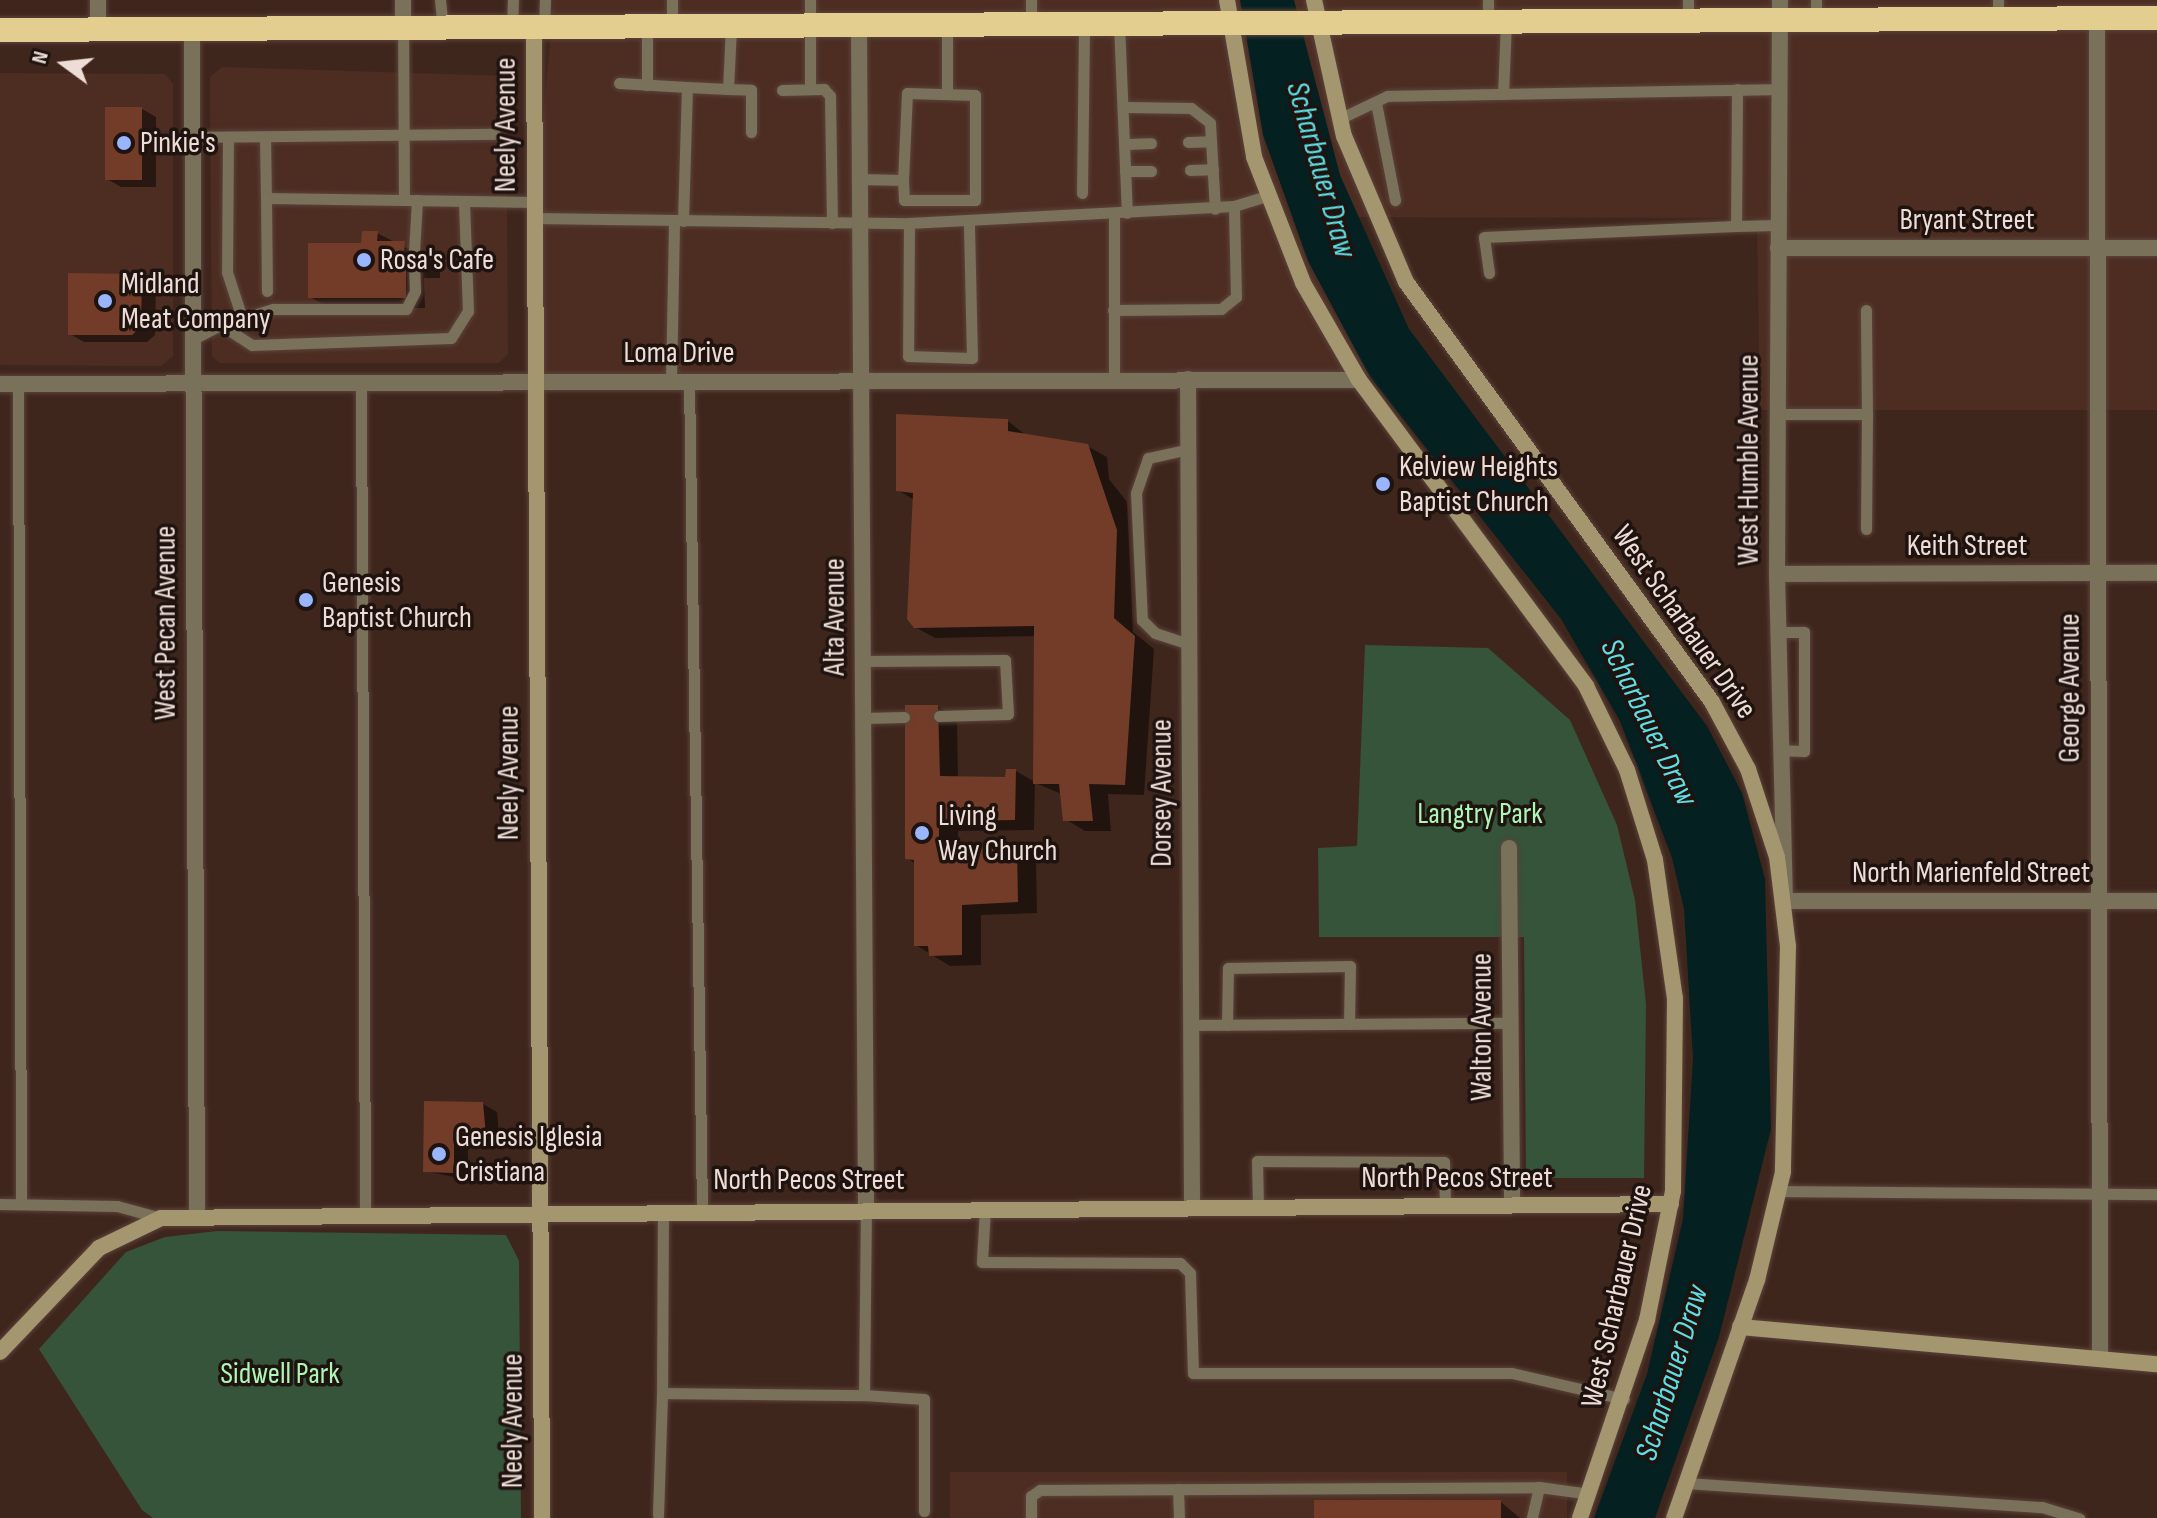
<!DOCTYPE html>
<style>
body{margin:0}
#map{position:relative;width:2157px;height:1518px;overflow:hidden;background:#3f261d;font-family:"Sofia Sans Condensed",sans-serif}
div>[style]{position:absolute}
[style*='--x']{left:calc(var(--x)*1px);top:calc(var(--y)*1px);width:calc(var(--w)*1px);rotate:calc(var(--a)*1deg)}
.built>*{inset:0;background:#4d2d22;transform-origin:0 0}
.green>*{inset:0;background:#355439}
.water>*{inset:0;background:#042021}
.shadow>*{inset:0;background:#0007}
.building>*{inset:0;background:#723c28;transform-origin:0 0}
.roads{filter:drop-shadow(0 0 2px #5b433b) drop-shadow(0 0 2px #5b433b)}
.lane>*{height:11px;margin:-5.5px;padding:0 5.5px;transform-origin:5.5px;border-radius:5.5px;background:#797159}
.street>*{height:16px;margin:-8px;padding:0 8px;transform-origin:8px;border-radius:8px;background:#797159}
.secondary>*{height:16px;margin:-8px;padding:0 8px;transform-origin:8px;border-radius:8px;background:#a4966f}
.highway>*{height:24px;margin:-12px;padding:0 12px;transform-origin:12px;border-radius:12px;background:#e3ce90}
.dots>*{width:22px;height:22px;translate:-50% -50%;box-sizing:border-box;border:4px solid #1e130f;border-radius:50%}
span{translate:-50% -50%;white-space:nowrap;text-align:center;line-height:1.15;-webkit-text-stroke:7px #1e130f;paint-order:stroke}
.street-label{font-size:30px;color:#eeddd7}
.poi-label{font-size:30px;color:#eeddd7}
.left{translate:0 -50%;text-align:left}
.park-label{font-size:30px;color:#adf6b6}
.water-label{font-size:32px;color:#5edee4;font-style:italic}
.north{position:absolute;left:24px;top:24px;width:80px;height:80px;-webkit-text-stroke:6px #1e130f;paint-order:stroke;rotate:285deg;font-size:22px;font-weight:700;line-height:32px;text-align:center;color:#eeddd7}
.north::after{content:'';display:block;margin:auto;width:28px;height:36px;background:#eeddd7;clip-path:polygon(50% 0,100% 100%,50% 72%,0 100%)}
</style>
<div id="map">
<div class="built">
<i style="clip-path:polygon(554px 0,2157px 0,2157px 410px,1760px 410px,1757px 218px,1329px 217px,1410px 376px,535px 382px,534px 219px)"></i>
<i style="clip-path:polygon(222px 67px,506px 76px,508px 354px,499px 363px,220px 363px,212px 356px,210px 77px)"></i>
<i style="clip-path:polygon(0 73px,165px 74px,173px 84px,173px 356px,161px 366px,0 365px)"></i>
<i style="left:950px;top:1472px;width:617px;height:46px"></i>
</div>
<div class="green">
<i style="clip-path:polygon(1365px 645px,1488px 648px,1570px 720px,1617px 825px,1635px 900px,1646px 1004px,1644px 1178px,1526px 1178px,1524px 937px,1319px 937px,1318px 848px,1357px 846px)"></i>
<i style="clip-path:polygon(217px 1231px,506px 1235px,519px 1261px,521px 1518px,153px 1518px,142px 1510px,39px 1349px,126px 1252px,165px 1237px)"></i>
</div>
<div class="water">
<i style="clip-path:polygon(1240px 0,1294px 0,1340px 175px,1409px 329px,1707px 726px,1742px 793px,1765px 879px,1771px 1129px,1719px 1337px,1655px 1518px,1594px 1518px,1647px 1374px,1683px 1219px,1693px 1058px,1684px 909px,1672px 858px,1620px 721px,1561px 619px,1370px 377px,1308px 261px,1263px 135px)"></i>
</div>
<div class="shadow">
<i style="clip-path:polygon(142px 109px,156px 117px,156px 187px,121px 187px,107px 179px)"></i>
<i style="clip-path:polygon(377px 233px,440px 265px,440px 278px,424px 278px,425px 308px,330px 308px,310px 297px)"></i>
<i style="clip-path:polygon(141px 276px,156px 284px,155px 335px,147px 342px,84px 342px,70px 334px)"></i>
<i style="clip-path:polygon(1008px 421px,1027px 436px,1087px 446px,1107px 457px,1109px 479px,1127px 502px,1133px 632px,1154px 649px,1144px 795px,1108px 794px,1111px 831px,1085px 831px,1065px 819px,1062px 794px,1035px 783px,1034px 830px,958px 831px,958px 847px,1017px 847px,1036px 858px,1037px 913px,981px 915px,981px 965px,950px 966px,916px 945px,916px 864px,907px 858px,938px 707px,957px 718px,958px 778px,1007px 779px,1016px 771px,1035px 782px,1036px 636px,935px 638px,915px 627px,914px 500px,898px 490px)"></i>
<i style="clip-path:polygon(426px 1103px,483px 1104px,497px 1112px,500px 1143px,468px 1142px,468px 1180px,425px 1171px)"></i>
<i style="clip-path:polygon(1501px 1502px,1520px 1518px,1317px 1518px)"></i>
</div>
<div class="building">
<i style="left:105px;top:107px;width:37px;height:73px"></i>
<i style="clip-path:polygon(362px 231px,378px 231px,377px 241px,405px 241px,404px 253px,421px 251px,421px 267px,406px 268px,406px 298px,308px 298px,308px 243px,361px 243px)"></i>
<i style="clip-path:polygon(68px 273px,142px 274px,141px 327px,132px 335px,68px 335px)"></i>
<i style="clip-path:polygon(896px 414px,1008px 419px,1008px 431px,1088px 444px,1117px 530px,1114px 618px,1135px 636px,1125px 785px,1089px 784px,1093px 821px,1063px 821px,1059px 784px,1033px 784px,1034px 626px,914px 628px,907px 619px,913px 493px,896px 491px)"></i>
<i style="clip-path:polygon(905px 705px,938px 705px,940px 776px,1005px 777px,1006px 769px,1016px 769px,1015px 820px,939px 821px,939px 846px,1017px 845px,1018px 902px,962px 905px,962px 955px,929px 956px,928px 946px,914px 946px,914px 860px,905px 859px)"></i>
<i style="clip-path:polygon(424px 1101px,483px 1102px,486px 1136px,454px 1135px,454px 1173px,423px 1172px)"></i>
<i style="left:1501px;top:1500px;width:18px;height:187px;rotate:90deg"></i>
</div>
<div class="roads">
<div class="lane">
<i style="--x:440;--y:0;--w:27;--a:84"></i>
<i style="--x:672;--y:0;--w:27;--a:90"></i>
<i style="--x:810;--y:0;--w:89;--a:90"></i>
<i style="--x:1816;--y:0;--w:19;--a:90"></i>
<i style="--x:1998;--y:18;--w:18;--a:-90"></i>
<i style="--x:1688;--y:20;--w:20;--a:-90"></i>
<i style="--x:1488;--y:21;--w:21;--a:-90"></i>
<i style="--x:1031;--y:24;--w:24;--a:-90"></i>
<i style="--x:1119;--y:24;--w:189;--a:87.6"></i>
<i style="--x:647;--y:27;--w:58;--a:90"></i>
<i style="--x:512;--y:28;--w:28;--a:-88"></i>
<i style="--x:544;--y:29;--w:29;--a:-88"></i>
<i style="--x:619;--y:83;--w:68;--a:3.4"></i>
<i style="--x:728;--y:89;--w:23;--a:2"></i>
<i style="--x:751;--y:90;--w:42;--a:90"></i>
<i style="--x:1737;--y:89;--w:137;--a:90.4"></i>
<i style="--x:1736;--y:226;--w:42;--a:-1.4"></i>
<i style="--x:782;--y:90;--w:42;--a:-1.4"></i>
<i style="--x:824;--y:89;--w:9;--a:49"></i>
<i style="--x:830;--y:96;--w:127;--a:89.1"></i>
<i style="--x:947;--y:94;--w:69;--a:-90"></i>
<i style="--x:1503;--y:94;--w:73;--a:-87.6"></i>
<i style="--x:1376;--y:103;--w:99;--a:78.9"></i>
<i style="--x:1126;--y:107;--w:65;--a:0.9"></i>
<i style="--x:1191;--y:108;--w:24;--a:38"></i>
<i style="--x:1210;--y:123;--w:86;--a:86.7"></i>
<i style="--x:1339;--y:119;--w:53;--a:-25.6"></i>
<i style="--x:1387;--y:96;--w:392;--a:-1"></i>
<i style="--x:192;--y:137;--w:303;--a:-0.6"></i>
<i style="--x:228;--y:137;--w:135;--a:90.4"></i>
<i style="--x:227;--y:272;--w:45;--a:72"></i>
<i style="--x:265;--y:137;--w:61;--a:89.1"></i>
<i style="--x:266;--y:198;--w:138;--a:0.8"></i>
<i style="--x:404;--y:200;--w:172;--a:-90.3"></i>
<i style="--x:1188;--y:142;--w:23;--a:-2"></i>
<i style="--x:1126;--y:144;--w:25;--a:-2"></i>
<i style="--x:1190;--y:170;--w:23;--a:-2"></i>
<i style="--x:1125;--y:171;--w:26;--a:0"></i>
<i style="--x:860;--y:179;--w:43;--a:1.3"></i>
<i style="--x:903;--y:180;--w:20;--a:87"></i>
<i style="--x:904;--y:200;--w:71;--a:0"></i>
<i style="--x:975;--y:200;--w:105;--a:-90"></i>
<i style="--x:975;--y:95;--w:68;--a:-178.3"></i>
<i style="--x:907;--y:93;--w:87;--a:92.6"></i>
<i style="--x:1082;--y:193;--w:169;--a:-89.3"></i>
<i style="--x:266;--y:198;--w:93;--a:89.4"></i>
<i style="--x:404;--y:200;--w:130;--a:0.9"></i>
<i style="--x:1114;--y:214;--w:165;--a:90"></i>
<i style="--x:534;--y:218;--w:375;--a:0.8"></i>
<i style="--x:909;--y:223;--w:325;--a:-3"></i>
<i style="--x:683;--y:221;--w:134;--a:-88.3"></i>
<i style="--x:687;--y:87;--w:41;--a:2.8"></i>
<i style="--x:728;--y:89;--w:62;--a:-87.2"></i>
<i style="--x:909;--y:223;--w:133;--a:90.4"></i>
<i style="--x:908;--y:356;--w:64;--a:1.8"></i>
<i style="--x:972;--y:358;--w:136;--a:-91.3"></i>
<i style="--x:414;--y:252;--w:52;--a:-86.7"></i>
<i style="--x:1489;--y:273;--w:36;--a:-98"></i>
<i style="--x:1484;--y:237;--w:252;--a:-2.5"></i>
<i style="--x:1113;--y:310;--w:108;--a:-0.5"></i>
<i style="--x:1221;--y:309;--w:19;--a:-39"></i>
<i style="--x:1236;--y:297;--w:91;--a:-91.3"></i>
<i style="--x:1234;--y:206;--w:34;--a:-17"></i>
<i style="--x:219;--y:326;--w:57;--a:-17.5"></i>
<i style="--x:273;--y:309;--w:133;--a:0"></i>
<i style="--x:406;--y:309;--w:20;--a:-63"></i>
<i style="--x:415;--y:291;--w:23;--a:-92"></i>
<i style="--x:193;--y:339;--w:31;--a:-27"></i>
<i style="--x:221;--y:325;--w:37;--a:33"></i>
<i style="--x:252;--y:345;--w:199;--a:-2"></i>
<i style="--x:451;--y:338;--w:32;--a:-58"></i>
<i style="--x:468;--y:311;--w:110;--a:-92.1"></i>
<i style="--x:671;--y:381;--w:160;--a:-88.9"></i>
<i style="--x:689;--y:381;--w:828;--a:89.1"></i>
<i style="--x:361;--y:383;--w:828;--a:89.72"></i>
<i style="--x:18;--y:384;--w:819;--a:89.79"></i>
<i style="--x:1777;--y:414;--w:90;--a:0"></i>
<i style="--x:1867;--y:414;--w:104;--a:-90.6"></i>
<i style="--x:1189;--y:449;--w:42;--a:167.6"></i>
<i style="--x:1148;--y:458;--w:37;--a:109"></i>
<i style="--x:1136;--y:493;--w:127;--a:87.3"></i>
<i style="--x:1142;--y:620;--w:18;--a:45"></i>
<i style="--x:1155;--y:633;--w:36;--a:18"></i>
<i style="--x:1866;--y:529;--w:115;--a:-89.5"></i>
<i style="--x:1778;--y:632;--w:26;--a:0"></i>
<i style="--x:1804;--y:632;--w:119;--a:90"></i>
<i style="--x:1804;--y:751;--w:23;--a:-178"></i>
<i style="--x:863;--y:661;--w:142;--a:-0.4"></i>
<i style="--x:1005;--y:660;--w:54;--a:86.8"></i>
<i style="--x:1008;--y:714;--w:69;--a:178.3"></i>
<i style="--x:864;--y:718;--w:40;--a:-1.4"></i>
<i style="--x:1191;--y:1025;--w:319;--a:-0.4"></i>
<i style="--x:1227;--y:1025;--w:57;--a:-89"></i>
<i style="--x:1228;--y:968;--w:122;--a:-0.9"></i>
<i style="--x:1350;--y:966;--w:58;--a:91"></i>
<i style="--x:1779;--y:1191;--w:378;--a:0.5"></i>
<i style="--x:0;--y:1204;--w:117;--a:1"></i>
<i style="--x:117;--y:1206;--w:46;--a:15.3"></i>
<i style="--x:1258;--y:1207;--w:46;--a:-91.2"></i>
<i style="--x:1257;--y:1161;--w:187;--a:0.3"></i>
<i style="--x:1444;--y:1162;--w:44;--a:88.7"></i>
<i style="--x:985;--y:1208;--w:54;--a:93.2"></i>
<i style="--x:982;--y:1262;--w:198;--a:0.3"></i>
<i style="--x:1180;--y:1263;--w:14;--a:45"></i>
<i style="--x:1190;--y:1273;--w:100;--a:88.3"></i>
<i style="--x:1193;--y:1373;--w:319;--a:0"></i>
<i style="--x:1512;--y:1373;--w:115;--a:13.1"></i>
<i style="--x:663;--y:1210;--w:183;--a:90.3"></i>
<i style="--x:662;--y:1393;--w:202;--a:0.6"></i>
<i style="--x:864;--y:1395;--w:187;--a:-89.4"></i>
<i style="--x:864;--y:1395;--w:60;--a:3.8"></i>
<i style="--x:924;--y:1399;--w:112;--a:90"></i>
<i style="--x:1686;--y:1483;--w:357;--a:3.9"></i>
<i style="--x:2042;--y:1507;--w:39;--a:17"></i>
<i style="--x:1539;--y:1487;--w:51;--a:7.8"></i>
<i style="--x:1178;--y:1489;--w:29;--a:88"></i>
<i style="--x:658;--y:1515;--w:122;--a:-88.1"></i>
<i style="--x:1031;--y:1518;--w:22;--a:-90"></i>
<i style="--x:1031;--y:1496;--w:11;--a:-34"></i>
<i style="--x:1040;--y:1490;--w:499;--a:-0.3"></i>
<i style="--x:1539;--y:1487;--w:32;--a:103"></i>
</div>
<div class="street">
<i style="--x:98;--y:0;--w:29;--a:90"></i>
<i style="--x:403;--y:0;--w:28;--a:90"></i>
<i style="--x:1780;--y:0;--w:574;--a:90.3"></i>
<i style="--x:1777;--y:574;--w:327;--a:88.6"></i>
<i style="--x:1785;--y:901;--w:372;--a:0"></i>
<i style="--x:2097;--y:18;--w:1341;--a:89.87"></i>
<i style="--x:859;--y:26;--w:1182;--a:89.66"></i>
<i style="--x:192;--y:30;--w:1185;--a:89.76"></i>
<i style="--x:1778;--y:248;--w:379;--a:0"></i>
<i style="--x:1188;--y:379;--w:828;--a:89.72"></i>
<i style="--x:0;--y:384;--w:1359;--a:-0.17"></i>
<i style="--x:1777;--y:574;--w:380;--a:-0.2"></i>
<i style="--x:1509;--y:848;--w:357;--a:89.5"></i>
</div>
<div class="secondary">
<i style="--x:1227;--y:0;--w:159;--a:80.2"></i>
<i style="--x:1254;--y:157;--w:135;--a:68.7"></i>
<i style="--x:1303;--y:283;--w:112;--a:60"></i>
<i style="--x:1359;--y:380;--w:381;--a:53.4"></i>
<i style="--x:1586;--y:686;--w:93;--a:64"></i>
<i style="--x:1627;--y:770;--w:94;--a:72.7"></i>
<i style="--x:1655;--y:860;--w:139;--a:81.8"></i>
<i style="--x:1675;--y:998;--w:193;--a:90.6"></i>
<i style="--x:1673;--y:1191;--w:132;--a:101.4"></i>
<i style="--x:1647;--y:1320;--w:209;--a:108.7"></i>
<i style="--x:1314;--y:0;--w:139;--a:77.6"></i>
<i style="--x:1344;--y:136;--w:159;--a:67"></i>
<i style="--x:1406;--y:282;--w:520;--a:53.92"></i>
<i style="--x:1712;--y:702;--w:76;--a:61.8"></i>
<i style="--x:1748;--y:769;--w:93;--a:71.8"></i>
<i style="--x:1777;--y:857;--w:90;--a:83"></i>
<i style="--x:1788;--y:946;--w:226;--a:91.3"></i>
<i style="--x:1783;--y:1172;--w:111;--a:103.5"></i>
<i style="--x:1757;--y:1280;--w:252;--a:109.2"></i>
<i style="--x:534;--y:28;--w:1490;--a:89.69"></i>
<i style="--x:1740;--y:1327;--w:419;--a:5.1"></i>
<i style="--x:0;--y:1352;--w:144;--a:-46.4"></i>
<i style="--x:99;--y:1248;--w:69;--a:-25.8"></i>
<i style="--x:161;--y:1218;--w:1510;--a:-0.53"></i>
</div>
<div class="highway">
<i style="--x:0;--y:30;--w:2157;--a:-0.32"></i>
</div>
</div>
<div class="dots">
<i style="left:124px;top:143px;background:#98b5fd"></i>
<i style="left:364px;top:260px;background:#98b5fd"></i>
<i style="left:105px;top:301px;background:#98b5fd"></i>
<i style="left:1383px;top:484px;background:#98b5fd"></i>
<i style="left:306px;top:600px;background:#98b5fd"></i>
<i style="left:922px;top:833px;background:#98b5fd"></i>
<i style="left:439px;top:1154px;background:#98b5fd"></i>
</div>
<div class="street-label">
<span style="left:506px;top:125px;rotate:-90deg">Neely Avenue</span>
<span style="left:1967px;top:220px">Bryant Street</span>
<span style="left:679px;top:353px">Loma Drive</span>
<span style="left:1749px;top:460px;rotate:-90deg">West Humble Avenue</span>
<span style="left:1967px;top:546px">Keith Street</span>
<span style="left:835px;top:617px;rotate:-90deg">Alta Avenue</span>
<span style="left:1684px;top:622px;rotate:55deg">West Scharbauer Drive</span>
<span style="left:166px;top:623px;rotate:-90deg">West Pecan Avenue</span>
<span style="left:2070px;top:688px;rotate:-90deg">George Avenue</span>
<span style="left:509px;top:773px;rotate:-90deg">Neely Avenue</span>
<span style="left:1162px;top:793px;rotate:-90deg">Dorsey Avenue</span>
<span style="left:1971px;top:873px">North Marienfeld Street</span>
<span style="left:1482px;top:1027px;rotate:-90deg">Walton Avenue</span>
<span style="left:1457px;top:1178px">North Pecos Street</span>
<span style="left:809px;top:1180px">North Pecos Street</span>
<span style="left:1617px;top:1296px;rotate:-77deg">West Scharbauer Drive</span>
<span style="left:513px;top:1421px;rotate:-90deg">Neely Avenue</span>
</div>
<div class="poi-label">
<span class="left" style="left:140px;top:143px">Pinkie's</span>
<span class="left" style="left:380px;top:260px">Rosa's Cafe</span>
<span class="left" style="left:121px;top:301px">Midland<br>Meat Company</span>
<span class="left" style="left:1399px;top:484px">Kelview Heights<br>Baptist Church</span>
<span class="left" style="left:322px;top:600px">Genesis<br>Baptist Church</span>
<span class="left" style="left:938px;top:833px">Living<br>Way Church</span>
<span class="left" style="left:455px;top:1154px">Genesis Iglesia<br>Cristiana</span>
</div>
<div class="park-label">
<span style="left:1480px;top:814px">Langtry Park</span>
<span style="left:280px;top:1374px">Sidwell Park</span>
</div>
<div class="water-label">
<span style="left:1320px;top:170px;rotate:74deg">Scharbauer Draw</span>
<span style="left:1648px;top:723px;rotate:64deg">Scharbauer Draw</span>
<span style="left:1673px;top:1373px;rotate:-73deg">Scharbauer Draw</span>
</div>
<div class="north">N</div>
</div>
